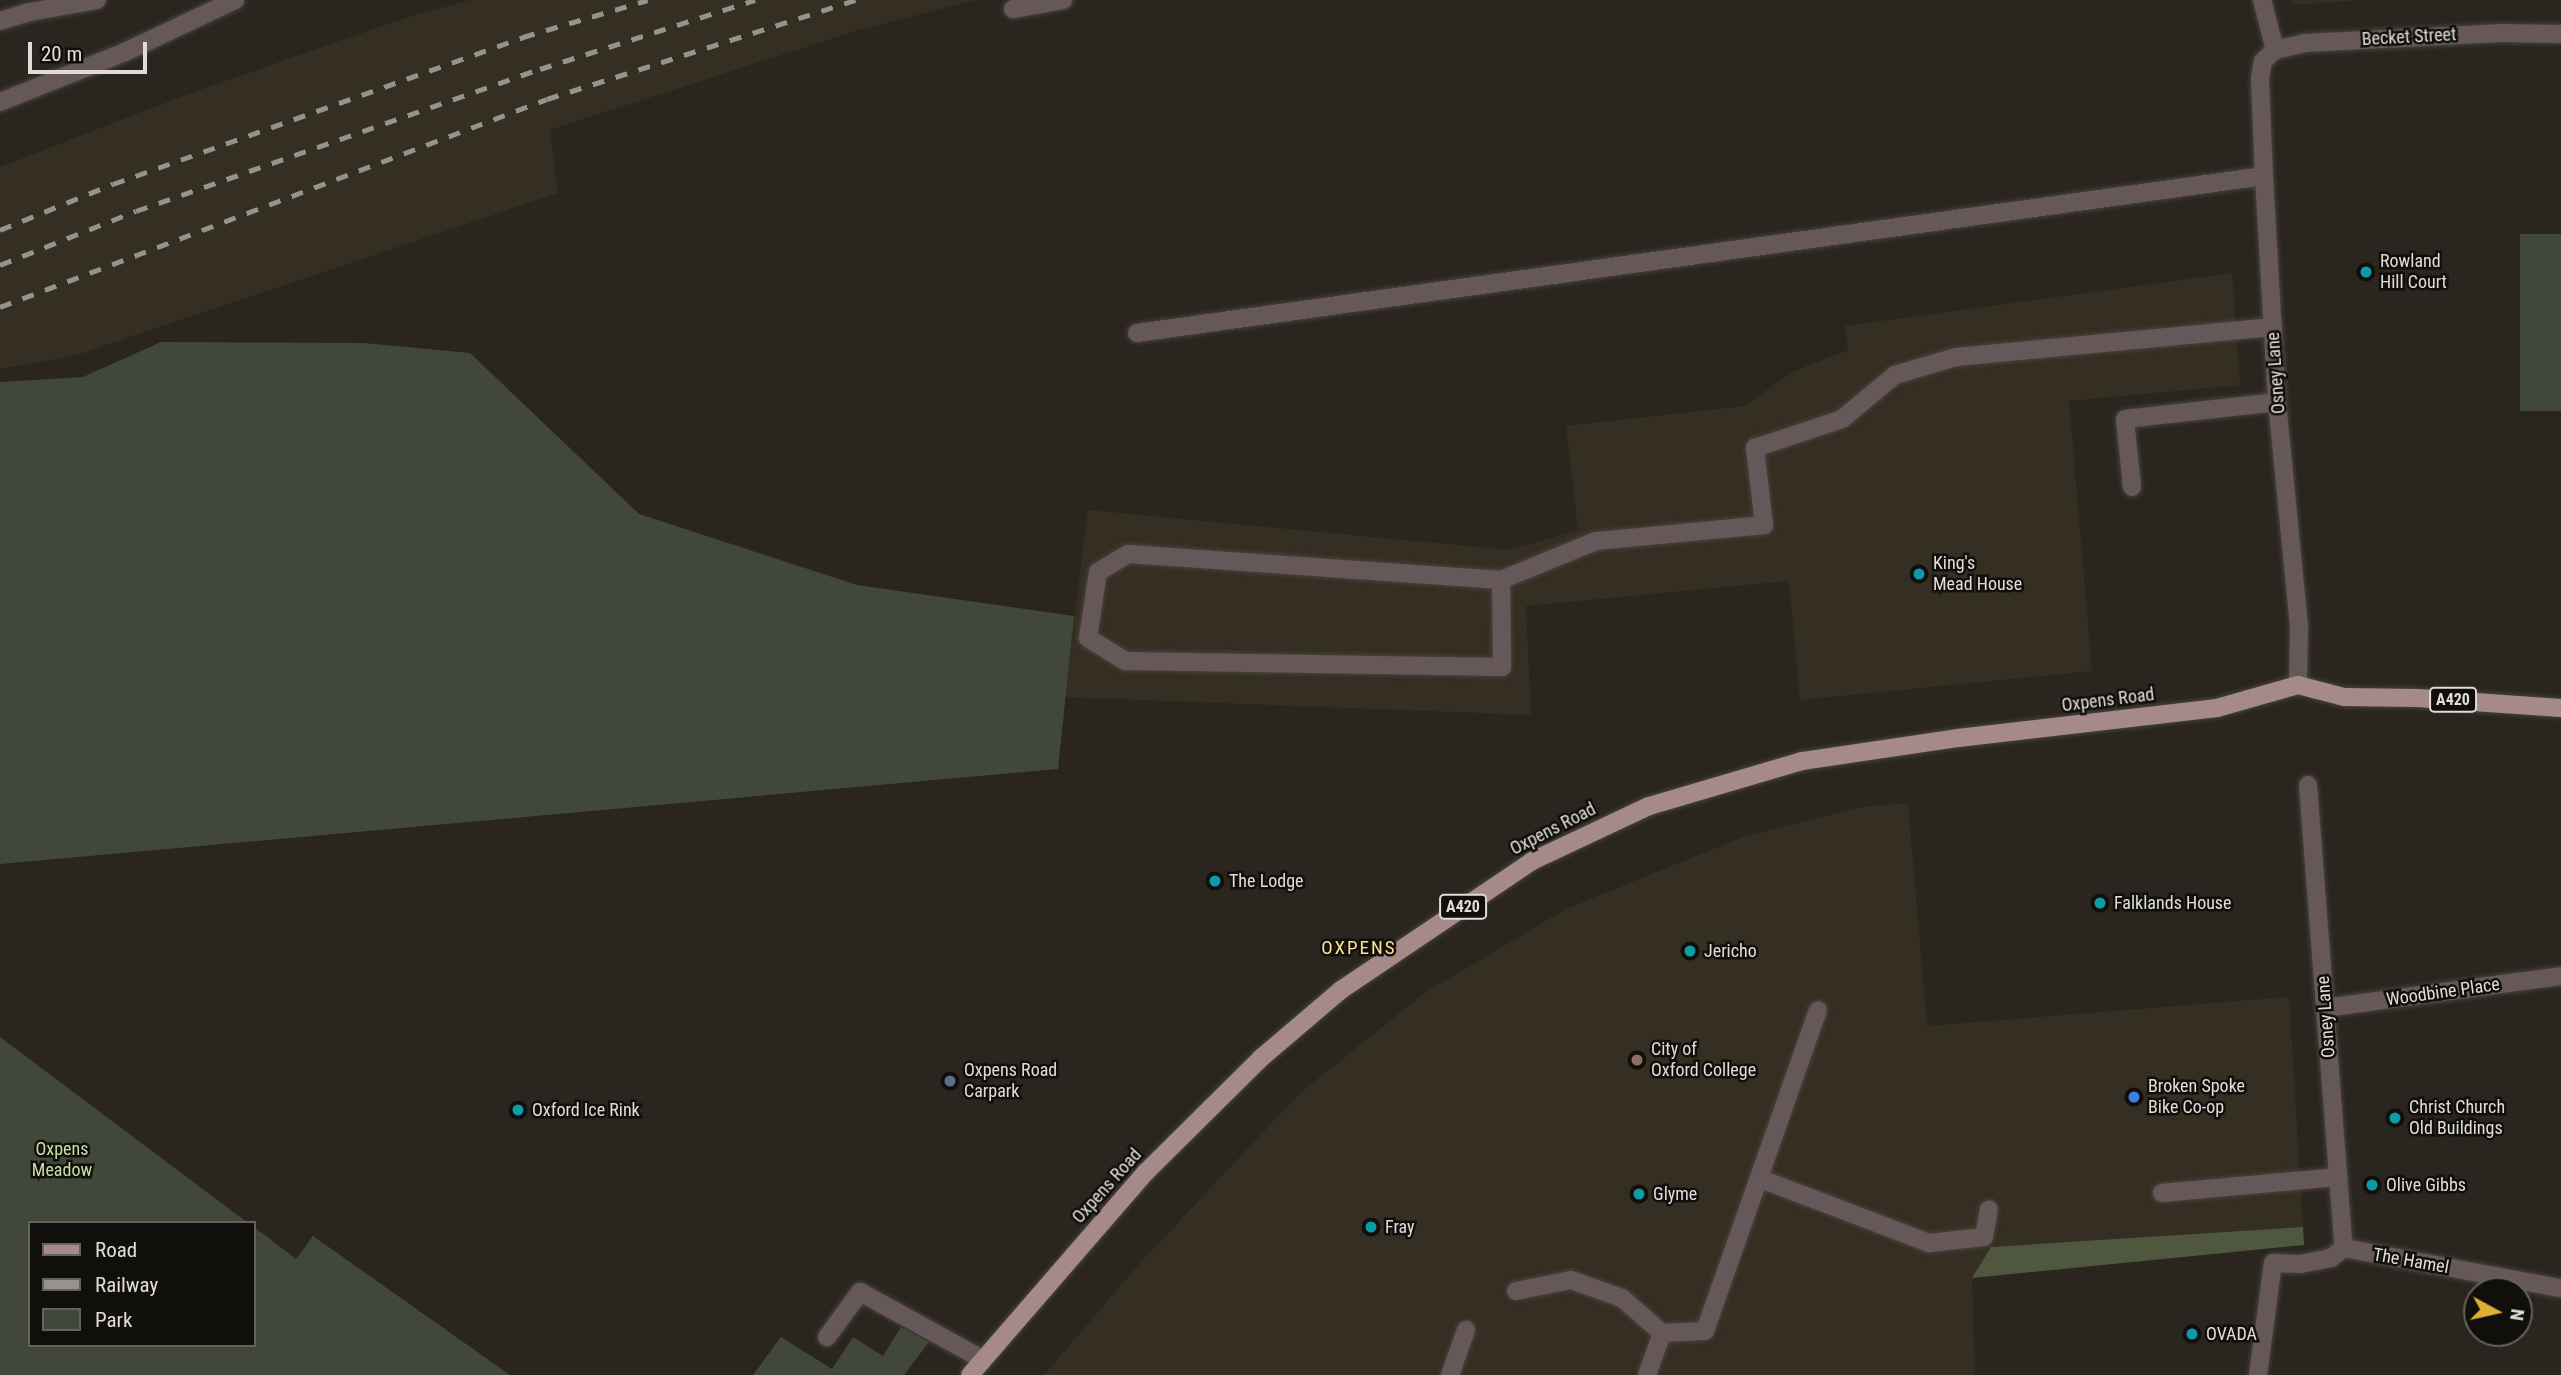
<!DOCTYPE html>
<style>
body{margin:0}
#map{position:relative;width:2561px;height:1375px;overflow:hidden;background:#2a261f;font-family:"Roboto Condensed",sans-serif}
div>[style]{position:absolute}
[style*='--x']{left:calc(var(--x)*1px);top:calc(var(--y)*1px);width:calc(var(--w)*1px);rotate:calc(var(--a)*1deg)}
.built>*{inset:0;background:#352e22}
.green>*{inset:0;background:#424839;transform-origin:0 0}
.forest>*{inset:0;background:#4f583f}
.roads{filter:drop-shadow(0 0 2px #47433d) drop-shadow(0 0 2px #47433d)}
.service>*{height:18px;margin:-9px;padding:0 9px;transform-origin:9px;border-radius:9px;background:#665858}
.minor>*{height:18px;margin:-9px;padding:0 9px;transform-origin:9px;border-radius:9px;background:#665858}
.primary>*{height:18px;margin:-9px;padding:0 9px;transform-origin:9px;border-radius:9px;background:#a68989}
.rail>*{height:5px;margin-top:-2.5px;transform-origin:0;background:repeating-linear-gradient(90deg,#96938d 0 12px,transparent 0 24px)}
.dots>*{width:19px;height:19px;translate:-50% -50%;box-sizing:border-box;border:4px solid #110f0c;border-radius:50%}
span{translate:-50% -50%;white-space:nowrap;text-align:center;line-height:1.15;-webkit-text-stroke:5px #110f0c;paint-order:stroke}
.shield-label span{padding:2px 5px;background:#110f0c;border:2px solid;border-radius:5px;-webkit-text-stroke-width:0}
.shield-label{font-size:16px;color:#e0ddd9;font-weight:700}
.street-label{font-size:18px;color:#e0ddd9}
.poi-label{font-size:18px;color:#e0ddd9}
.left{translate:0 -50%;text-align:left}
.park-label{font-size:18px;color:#cadeaa}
.neighbourhood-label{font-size:19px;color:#fee094;letter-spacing:2px}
.legend{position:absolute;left:28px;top:1221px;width:228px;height:126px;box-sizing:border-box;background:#110f0c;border:2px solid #64615e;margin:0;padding:9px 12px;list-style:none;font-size:21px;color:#e0ddd9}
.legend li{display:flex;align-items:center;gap:14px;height:35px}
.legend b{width:35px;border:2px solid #64615e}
.north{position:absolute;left:2463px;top:1277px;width:70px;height:70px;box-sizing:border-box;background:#110f0c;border:2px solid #64615e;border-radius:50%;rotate:98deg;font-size:19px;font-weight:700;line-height:28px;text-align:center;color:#e0ddd9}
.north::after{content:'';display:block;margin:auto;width:24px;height:32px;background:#ddb133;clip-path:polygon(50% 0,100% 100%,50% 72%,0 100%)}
.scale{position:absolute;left:28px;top:42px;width:119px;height:32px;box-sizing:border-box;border:4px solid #e0ddd9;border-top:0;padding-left:9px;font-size:21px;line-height:24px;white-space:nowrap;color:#e0ddd9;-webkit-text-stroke:5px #110f0c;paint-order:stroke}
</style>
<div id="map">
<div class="built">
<i style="clip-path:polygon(470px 0,976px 0,855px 31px,550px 130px,558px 193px,77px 355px,0 369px,0 167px,183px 96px,408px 17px)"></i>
<i style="clip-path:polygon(2292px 0,2365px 0,2292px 5px)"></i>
<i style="clip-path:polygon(2232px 273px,2240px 385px,2069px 401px,2092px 671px,1800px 700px,1789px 581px,1526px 606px,1531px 715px,1064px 697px,1088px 510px,1510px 550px,1578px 530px,1566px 426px,1744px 406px,1794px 371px,1848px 350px,1845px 326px)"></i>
<i style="clip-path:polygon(1908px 803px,1927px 1026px,2289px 997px,2303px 1227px,1991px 1247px,1972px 1278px,1975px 1375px,1044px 1375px,1139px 1264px,1300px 1093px,1426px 992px,1566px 909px,1743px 837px,1862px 807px)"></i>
</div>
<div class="green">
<i style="left:2561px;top:234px;width:177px;height:41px;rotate:90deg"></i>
<i style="clip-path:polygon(161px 342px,363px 343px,470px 353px,639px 514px,857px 585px,1074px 616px,1058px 769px,0 864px,0 382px,83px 377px)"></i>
<i style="clip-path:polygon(0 1037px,248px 1223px,30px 1223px,30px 1345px,254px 1345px,254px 1227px,296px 1259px,313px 1236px,510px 1375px,0 1375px)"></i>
<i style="clip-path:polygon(901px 1327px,929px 1342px,904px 1375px,753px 1375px,781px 1337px,832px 1369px,853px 1337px,883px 1356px)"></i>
</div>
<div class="forest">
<i style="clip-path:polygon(2303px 1227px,2304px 1245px,1972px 1278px,1991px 1247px)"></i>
</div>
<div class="roads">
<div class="service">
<i style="--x:2262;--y:0;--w:52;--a:75.4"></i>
<i style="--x:1013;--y:9;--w:51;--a:-10.2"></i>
<i style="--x:0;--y:21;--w:31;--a:-17"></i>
<i style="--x:30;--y:12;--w:68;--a:-10.2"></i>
<i style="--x:0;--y:102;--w:135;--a:-21.8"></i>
<i style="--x:125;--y:52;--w:122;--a:-25.3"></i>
<i style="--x:1137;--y:333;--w:1138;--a:-7.93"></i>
<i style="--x:2132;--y:487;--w:68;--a:-95.9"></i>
<i style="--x:2125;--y:419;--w:153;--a:-6.4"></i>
<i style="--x:1501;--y:580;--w:87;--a:89.3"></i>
<i style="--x:1502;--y:667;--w:377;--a:-179.1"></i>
<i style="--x:1125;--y:661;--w:44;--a:-148.1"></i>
<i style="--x:1088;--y:638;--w:67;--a:-81.4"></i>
<i style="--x:1098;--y:572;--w:35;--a:-31"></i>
<i style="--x:1128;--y:554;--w:374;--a:4"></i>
<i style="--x:1501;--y:580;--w:103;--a:-22.3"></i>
<i style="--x:1596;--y:541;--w:169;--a:-5.4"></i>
<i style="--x:1764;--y:525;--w:78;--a:-96.7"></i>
<i style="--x:1755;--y:448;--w:92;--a:-18.4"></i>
<i style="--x:1842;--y:419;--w:69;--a:-39.7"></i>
<i style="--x:1895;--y:375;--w:64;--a:-16.4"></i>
<i style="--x:1956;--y:357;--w:318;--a:-5.4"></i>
<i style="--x:1761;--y:1179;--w:180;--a:20.9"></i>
<i style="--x:1929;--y:1243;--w:55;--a:-6.2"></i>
<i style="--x:1984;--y:1237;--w:28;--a:-80"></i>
<i style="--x:2162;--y:1193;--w:177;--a:-5.2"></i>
<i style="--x:1516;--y:1291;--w:56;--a:-11.3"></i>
<i style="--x:1571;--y:1280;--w:54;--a:19.4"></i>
<i style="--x:1622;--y:1298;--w:53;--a:41.2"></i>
<i style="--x:827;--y:1337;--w:56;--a:-53.7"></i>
<i style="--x:860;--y:1292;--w:139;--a:28.8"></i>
<i style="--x:1450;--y:1375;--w:48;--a:-70.4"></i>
<i style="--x:1647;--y:1375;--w:45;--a:-70.3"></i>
<i style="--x:1662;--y:1333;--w:43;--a:-2.7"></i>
<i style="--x:1705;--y:1331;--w:340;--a:-70.6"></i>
<i style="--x:2258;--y:1375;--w:113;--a:-82.4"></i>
<i style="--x:2273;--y:1263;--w:27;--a:2"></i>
<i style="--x:2300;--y:1264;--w:32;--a:-11"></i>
<i style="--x:2331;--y:1258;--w:16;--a:-38"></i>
</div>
<div class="minor">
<i style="--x:2298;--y:685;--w:59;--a:-89"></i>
<i style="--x:2299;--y:626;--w:225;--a:-95.6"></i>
<i style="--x:2277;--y:402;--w:226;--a:-93.3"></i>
<i style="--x:2264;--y:176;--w:97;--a:-92.4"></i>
<i style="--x:2260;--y:79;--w:18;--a:-81"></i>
<i style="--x:2263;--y:61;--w:16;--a:-43"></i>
<i style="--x:2275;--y:50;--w:31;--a:-13"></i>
<i style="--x:2305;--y:43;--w:195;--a:-2.9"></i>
<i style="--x:2500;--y:33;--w:61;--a:0.9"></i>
<i style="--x:2308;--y:785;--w:464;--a:85.6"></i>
<i style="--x:2344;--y:1248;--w:220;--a:10.5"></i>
<i style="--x:2325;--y:1008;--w:238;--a:-7.7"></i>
</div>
<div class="primary">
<i style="--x:970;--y:1375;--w:269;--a:-49.1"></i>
<i style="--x:1146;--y:1172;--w:162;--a:-44.7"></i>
<i style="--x:1261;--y:1058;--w:105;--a:-40.4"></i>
<i style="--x:1341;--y:990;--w:230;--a:-34"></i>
<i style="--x:1532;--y:861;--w:129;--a:-25.2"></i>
<i style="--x:1649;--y:806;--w:159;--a:-16.4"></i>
<i style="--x:1802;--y:761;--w:158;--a:-8.4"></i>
<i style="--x:1958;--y:738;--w:261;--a:-6.6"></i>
<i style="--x:2217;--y:708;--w:84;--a:-15.9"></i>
<i style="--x:2298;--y:685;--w:48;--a:14.6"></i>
<i style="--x:2344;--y:697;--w:73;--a:0.8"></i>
<i style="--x:2417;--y:698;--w:144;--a:4"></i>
</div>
</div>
<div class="rail">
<i style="--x:0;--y:230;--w:122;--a:-22.2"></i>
<i style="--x:113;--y:184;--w:436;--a:-19.7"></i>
<i style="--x:523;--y:37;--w:130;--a:-16.5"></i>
<i style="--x:0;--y:265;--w:146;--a:-21.7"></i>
<i style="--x:136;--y:211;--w:428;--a:-19.4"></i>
<i style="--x:540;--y:69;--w:226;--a:-17.8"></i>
<i style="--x:0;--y:307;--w:585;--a:-20.82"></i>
<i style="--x:547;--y:99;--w:324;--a:-17.8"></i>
</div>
<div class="dots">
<i style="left:2366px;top:272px;background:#0f9aa8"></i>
<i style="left:1919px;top:574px;background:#0f9aa8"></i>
<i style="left:1215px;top:881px;background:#0f9aa8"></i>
<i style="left:2100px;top:903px;background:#0f9aa8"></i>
<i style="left:1690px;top:951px;background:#0f9aa8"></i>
<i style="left:1637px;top:1060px;background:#8d6e63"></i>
<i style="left:950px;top:1081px;background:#5c6f8a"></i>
<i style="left:2134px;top:1097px;background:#3f7fe0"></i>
<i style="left:518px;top:1110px;background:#0f9aa8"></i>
<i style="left:2395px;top:1118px;background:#0f9aa8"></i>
<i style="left:2372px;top:1185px;background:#0f9aa8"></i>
<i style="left:1639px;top:1194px;background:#0f9aa8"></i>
<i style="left:1371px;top:1227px;background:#0f9aa8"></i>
<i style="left:2192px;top:1334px;background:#0f9aa8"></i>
</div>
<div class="shield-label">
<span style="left:2453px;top:700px">A420</span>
<span style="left:1463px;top:907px">A420</span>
</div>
<div class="street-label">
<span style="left:2409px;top:37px;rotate:-3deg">Becket Street</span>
<span style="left:2276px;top:373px;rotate:-94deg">Osney Lane</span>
<span style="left:2108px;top:700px;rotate:-7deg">Oxpens Road</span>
<span style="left:1553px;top:829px;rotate:-27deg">Oxpens Road</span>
<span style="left:2443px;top:992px;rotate:-8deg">Woodbine Place</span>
<span style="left:2326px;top:1017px;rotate:-94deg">Osney Lane</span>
<span style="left:1107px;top:1186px;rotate:-48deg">Oxpens Road</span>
<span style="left:2411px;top:1261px;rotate:10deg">The Hamel</span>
</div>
<div class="poi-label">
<span class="left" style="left:2380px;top:272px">Rowland<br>Hill Court</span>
<span class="left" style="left:1933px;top:574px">King's<br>Mead House</span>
<span class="left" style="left:1229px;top:881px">The Lodge</span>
<span class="left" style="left:2114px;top:903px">Falklands House</span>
<span class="left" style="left:1704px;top:951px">Jericho</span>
<span class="left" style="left:1651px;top:1060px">City of<br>Oxford College</span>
<span class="left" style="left:964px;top:1081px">Oxpens Road<br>Carpark</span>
<span class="left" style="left:2148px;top:1097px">Broken Spoke<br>Bike Co-op</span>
<span class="left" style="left:2409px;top:1118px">Christ Church<br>Old Buildings</span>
<span class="left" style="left:532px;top:1110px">Oxford Ice Rink</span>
<span class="left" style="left:2386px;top:1185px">Olive Gibbs</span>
<span class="left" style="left:1653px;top:1194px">Glyme</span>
<span class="left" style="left:1385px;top:1227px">Fray</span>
<span class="left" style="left:2206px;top:1334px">OVADA</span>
</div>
<div class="park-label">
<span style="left:62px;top:1160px">Oxpens<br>Meadow</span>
</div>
<div class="neighbourhood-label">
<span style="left:1359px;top:948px">OXPENS</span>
</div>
<ul class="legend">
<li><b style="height:9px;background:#a68989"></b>Road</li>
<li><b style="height:9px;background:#96938d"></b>Railway</li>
<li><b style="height:19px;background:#424839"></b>Park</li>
</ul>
<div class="north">N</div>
<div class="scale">20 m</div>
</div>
